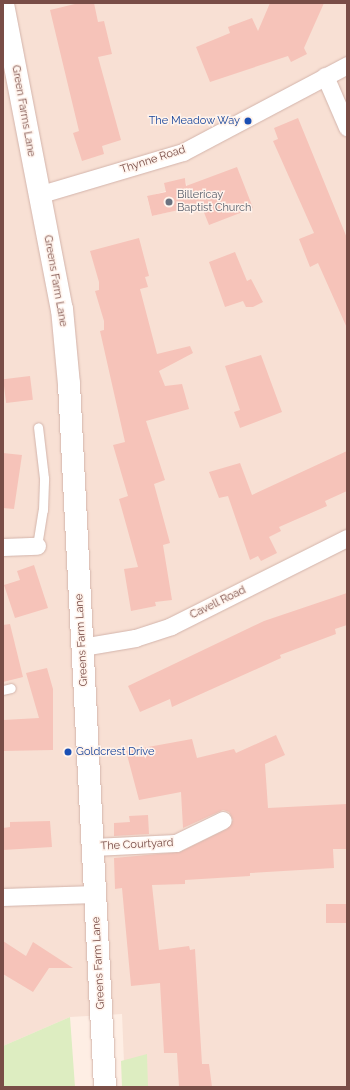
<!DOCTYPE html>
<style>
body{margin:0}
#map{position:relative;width:350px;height:1090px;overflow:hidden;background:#feeee4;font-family:Raleway,sans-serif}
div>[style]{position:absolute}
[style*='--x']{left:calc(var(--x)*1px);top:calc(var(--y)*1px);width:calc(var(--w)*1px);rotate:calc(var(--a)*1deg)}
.residential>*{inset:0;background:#f8e0d4}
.green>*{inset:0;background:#ddedc1}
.building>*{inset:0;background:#f6c3b9;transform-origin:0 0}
.roads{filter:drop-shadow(0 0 1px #d3b4ab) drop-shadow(0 0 1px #d3b4ab)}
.service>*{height:9px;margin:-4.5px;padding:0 4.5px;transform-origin:4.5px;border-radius:4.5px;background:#fff}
.minor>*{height:17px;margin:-8.5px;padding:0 8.5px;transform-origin:8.5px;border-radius:8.5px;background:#fff}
.tertiary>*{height:22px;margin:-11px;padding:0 11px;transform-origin:11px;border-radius:11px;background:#fff}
.dots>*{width:11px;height:11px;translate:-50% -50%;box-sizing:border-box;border:2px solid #fff3ec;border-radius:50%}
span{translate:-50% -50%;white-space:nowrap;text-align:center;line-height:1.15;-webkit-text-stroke:3px #fff3ec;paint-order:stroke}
.street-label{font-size:11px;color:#794d47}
.transit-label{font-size:11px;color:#164399}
.right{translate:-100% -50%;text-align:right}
.left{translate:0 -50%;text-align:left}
.worship-label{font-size:11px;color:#5b616d}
.frame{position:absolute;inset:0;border:4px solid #794d47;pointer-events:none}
</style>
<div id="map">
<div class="residential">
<i style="clip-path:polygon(evenodd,3px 3px,347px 3px,347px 1087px,125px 1087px,122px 1014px,70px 1017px,3px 1046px,3px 3px,185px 178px,191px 207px,152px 216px,147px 197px,166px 191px,185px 178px)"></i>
</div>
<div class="green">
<i style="clip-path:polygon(70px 1017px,75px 1087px,3px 1087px,3px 1046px)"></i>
<i style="clip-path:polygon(147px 1054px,148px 1087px,122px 1087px,121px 1061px)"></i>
</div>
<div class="building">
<i style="clip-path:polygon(79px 3px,94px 3px,98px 22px,104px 21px,112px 54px,98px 57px,121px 140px,102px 146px,104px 154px,82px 161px,73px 133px,79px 131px,50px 10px)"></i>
<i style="clip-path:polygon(270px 3px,324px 3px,304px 48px,307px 54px,291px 62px,288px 56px,210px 82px,196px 47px,230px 33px,228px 27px,252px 18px,258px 31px)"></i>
<i style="clip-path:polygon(298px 118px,347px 238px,347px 328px,318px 263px,310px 267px,299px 239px,314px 233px,273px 141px,278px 139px,274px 128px)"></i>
<i style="clip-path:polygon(237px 167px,253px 208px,209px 225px,201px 205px,152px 216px,147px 196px,166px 192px,164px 183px,185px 178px,186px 186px)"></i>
<i style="clip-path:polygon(139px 238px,149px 276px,145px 277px,148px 287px,140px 289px,157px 354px,190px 346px,193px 353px,159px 371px,165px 386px,182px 384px,189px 409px,146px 421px,165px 480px,154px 484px,170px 543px,163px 545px,172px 600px,155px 602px,156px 606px,131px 611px,124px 569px,138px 567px,119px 499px,128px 496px,113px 445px,125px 442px,100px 331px,104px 330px,104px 321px,95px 291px,99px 290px,99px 282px,90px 251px)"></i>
<i style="clip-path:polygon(235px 252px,247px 281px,251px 279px,263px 302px,253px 307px,246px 307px,243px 301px,225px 307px,209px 262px)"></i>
<i style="clip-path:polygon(261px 355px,282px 412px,240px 428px,234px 412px,240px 410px,225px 366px)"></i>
<i style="left:30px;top:376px;width:24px;height:27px;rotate:83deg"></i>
<i style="clip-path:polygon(347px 451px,347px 491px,325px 501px,327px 506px,279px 527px,281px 531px,269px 537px,277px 553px,261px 561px,258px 556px,250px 560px,228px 496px,219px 498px,209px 472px,240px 463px,252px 495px)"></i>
<i style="clip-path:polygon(3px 453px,22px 455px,14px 509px,3px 508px)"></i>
<i style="clip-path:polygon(34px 565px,48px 608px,15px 618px,4px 585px,20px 580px,17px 571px)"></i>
<i style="clip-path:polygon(347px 593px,347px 625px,335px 629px,336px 634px,280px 655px,281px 658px,172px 707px,170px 699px,140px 712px,128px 686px,264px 621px)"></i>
<i style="clip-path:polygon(10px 624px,23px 677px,3px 682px,3px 625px)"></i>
<i style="clip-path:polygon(47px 668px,53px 689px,53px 750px,3px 751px,3px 720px,39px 718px,26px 673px)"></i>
<i style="clip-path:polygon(276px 735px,285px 755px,265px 764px,268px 808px,347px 804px,347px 849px,333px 849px,334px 868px,250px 873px,250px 876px,185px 880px,185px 884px,152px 885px,159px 950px,189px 946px,190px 950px,195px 949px,202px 1064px,209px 1064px,212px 1087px,179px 1087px,177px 1053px,164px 1053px,160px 983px,131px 986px,122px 888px,115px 889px,114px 858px,180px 852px,227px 829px,233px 820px,229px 812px,223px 810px,183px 828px,181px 792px,139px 800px,126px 751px,192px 739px,197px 758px,234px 749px,236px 753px)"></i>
<i style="clip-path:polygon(148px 815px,149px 834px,114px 836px,114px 823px,130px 822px,129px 816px)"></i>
<i style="clip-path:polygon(50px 821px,52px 847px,3px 850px,3px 828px,10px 827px,10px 822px)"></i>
<i style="left:347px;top:904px;width:19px;height:21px;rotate:90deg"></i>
<i style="clip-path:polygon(3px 941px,26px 956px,33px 942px,73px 968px,49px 968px,33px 992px,3px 974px)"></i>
</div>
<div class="roads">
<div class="service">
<i style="--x:37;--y:546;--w:36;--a:-81"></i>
<i style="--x:43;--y:510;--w:32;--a:-88"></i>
<i style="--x:44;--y:478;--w:51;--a:-96.7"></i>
<i style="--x:3;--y:690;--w:8;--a:-14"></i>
</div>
<div class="minor">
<i style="--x:325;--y:76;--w:56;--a:66.7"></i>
<i style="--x:38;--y:195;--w:151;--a:-16.5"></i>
<i style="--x:183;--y:152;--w:186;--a:-27.9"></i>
<i style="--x:3;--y:547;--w:34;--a:-2"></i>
<i style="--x:82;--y:647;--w:54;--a:-9.6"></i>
<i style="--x:135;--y:638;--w:38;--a:-18"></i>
<i style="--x:171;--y:626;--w:197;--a:-26.6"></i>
<i style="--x:93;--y:847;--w:83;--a:-2.8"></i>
<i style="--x:176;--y:843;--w:52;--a:-26.1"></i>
<i style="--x:3;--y:897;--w:92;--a:-1.9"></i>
</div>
<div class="tertiary">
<i style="--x:3;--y:4;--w:311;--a:79.1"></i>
<i style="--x:62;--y:309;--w:75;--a:84.7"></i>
<i style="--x:69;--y:384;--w:704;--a:87.07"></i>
</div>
</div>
<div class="dots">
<i style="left:248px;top:121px;background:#1a4fb4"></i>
<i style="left:169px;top:202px;background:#6b7280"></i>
<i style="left:68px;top:752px;background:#1a4fb4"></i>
</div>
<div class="street-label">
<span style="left:23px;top:111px;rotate:80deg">Green Farms Lane</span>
<span style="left:153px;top:160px;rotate:-18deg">Thynne Road</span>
<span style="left:55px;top:281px;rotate:80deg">Greens Farm Lane</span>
<span style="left:218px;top:603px;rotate:-26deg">Cavell Road</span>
<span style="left:82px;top:640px;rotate:-93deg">Greens Farm Lane</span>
<span style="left:137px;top:845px;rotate:-3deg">The Courtyard</span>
<span style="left:99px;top:963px;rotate:-93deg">Greens Farm Lane</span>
</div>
<div class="transit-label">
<span class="right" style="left:240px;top:121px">The Meadow Way</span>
<span class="left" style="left:76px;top:752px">Goldcrest Drive</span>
</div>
<div class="worship-label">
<span class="left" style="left:177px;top:202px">Billericay<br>Baptist Church</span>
</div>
<div class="frame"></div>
</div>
